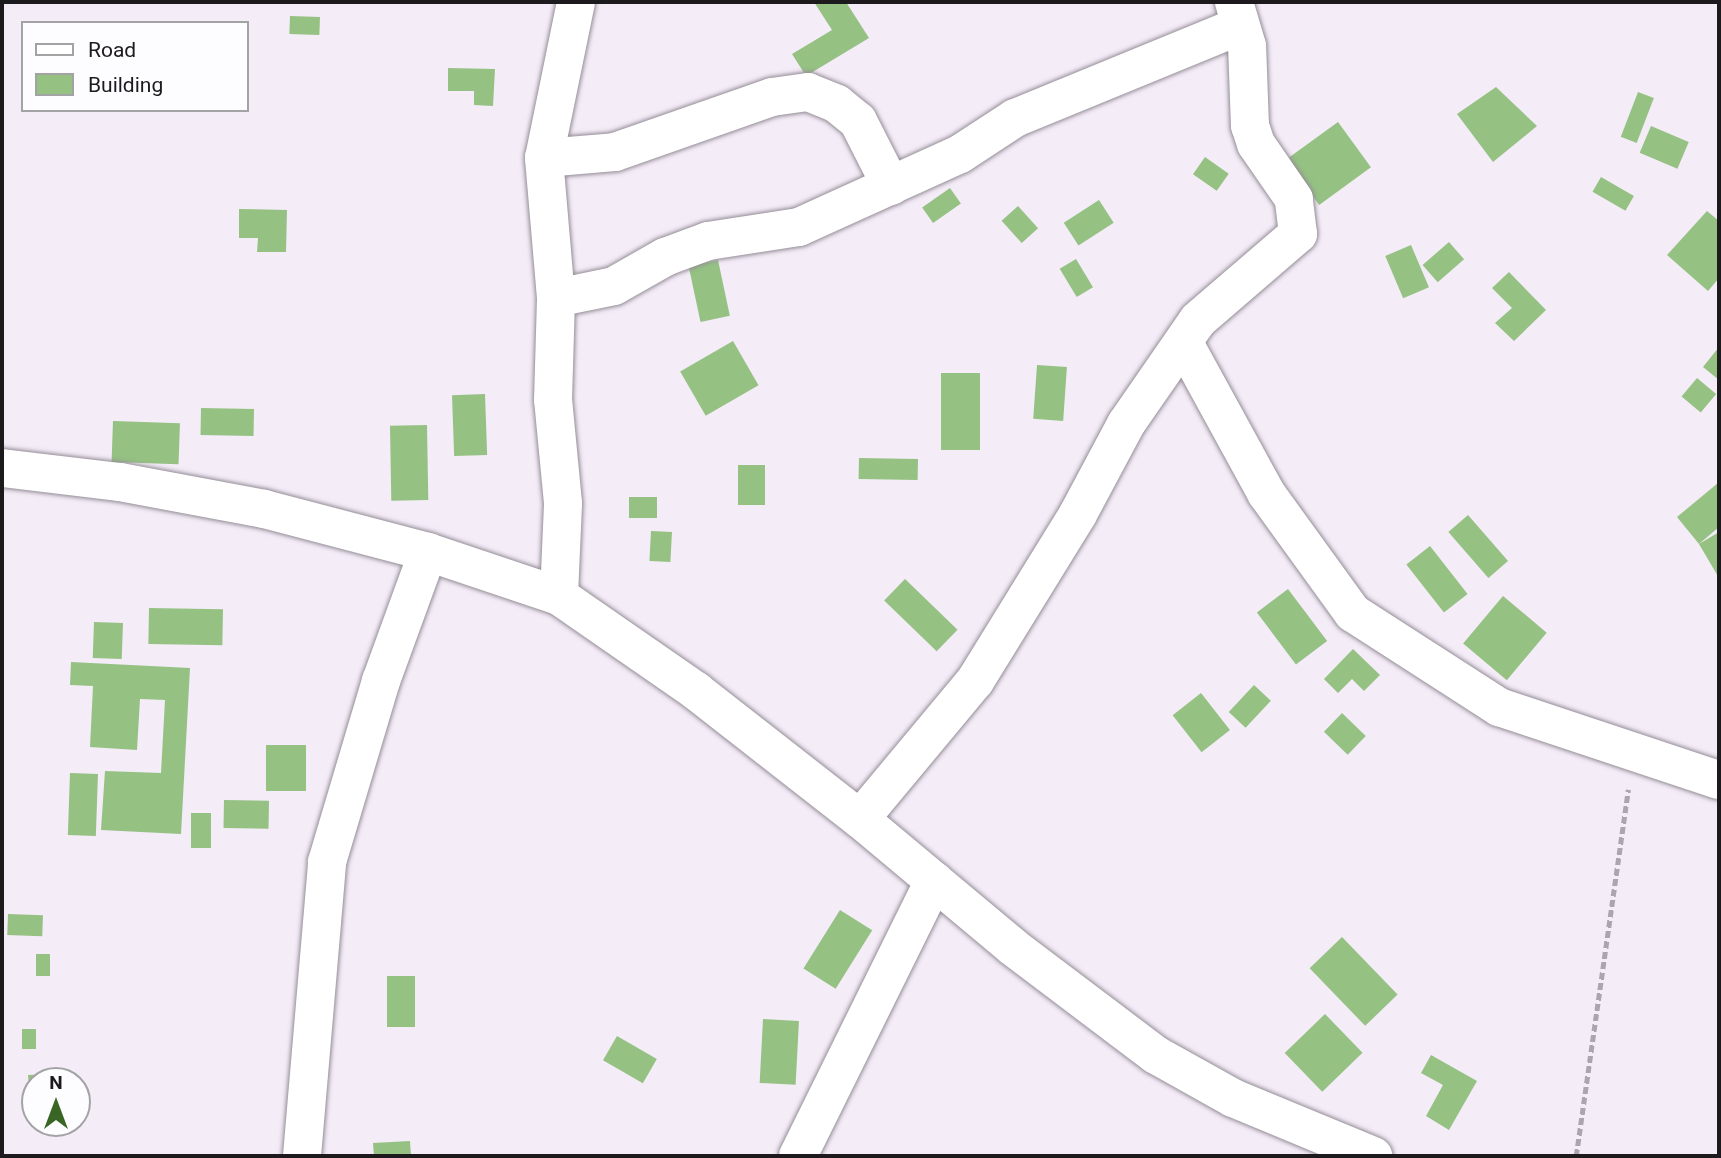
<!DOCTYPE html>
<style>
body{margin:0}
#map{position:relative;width:1721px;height:1158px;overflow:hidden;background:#f4ecf7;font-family:Roboto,sans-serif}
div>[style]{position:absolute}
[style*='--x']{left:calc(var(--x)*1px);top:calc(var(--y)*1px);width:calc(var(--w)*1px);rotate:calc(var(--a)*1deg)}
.building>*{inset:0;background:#95c183;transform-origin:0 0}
.path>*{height:4.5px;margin-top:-2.25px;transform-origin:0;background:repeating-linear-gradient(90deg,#aba5ae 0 7px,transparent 0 10.5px)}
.roads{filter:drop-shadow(0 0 2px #948d97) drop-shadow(0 0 2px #948d97)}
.minor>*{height:38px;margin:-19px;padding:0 19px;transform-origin:19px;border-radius:19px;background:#fff}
span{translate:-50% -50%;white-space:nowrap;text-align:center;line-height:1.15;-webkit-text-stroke:6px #fdfcfe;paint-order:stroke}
.frame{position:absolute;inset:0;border:4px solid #1d1a1e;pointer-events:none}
.legend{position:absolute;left:21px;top:21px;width:228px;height:91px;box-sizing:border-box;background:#fdfcfe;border:2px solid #a3a2a4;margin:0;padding:9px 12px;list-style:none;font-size:21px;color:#1d1a1e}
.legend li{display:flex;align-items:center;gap:14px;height:35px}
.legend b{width:35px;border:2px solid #a3a2a4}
.north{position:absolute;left:21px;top:1067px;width:70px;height:70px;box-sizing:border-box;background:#fdfcfe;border:2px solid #a3a2a4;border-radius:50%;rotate:0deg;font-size:19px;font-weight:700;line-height:28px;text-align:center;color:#1d1a1e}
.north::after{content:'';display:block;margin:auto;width:24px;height:32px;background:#396625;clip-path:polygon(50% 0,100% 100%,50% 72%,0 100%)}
</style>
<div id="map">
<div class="building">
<i style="clip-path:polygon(814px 2px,846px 2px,869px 38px,806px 76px,792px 54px,832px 30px)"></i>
<i style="left:290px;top:16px;width:30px;height:18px;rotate:2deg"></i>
<i style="clip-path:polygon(448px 68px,495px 69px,493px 106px,474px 105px,474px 91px,448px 91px)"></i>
<i style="clip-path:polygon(1496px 87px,1537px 126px,1493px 162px,1457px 114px)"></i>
<i style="left:1638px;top:92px;width:17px;height:48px;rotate:21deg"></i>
<i style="left:1338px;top:122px;width:56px;height:64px;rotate:54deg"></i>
<i style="left:1651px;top:126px;width:41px;height:29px;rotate:23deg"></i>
<i style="left:1205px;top:157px;width:29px;height:21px;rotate:35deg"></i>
<i style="left:1601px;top:177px;width:38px;height:17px;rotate:30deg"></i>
<i style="left:950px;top:188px;width:19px;height:34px;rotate:55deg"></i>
<i style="left:1099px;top:200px;width:27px;height:42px;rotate:57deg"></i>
<i style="left:1018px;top:206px;width:30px;height:22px;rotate:48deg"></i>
<i style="clip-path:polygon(239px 209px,287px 210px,286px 252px,257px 252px,258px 238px,239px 238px)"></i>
<i style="clip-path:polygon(1707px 211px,1719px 221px,1719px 278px,1708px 291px,1667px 255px)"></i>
<i style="left:1449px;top:242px;width:23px;height:35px;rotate:49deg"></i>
<i style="left:1411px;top:245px;width:46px;height:28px;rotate:67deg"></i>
<i style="left:1076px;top:259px;width:33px;height:19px;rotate:59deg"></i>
<i style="left:718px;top:260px;width:57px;height:30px;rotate:78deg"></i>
<i style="clip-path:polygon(1509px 272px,1546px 310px,1514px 341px,1495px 323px,1512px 308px,1492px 288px)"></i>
<i style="left:733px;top:341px;width:51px;height:61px;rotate:60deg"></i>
<i style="clip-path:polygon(1719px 347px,1719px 380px,1703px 367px)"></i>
<i style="left:1037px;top:365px;width:30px;height:54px;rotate:4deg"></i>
<i style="left:941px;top:373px;width:39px;height:77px"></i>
<i style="left:1697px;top:378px;width:25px;height:24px;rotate:40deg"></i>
<i style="left:485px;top:394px;width:61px;height:33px;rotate:88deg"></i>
<i style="left:201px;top:408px;width:53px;height:27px;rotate:1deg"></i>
<i style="left:113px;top:421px;width:67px;height:41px;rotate:2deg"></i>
<i style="left:427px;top:425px;width:75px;height:37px;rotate:89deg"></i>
<i style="left:859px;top:458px;width:59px;height:21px;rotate:1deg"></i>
<i style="left:738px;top:465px;width:27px;height:40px"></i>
<i style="clip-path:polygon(1718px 483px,1719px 527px,1699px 544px,1677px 517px)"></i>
<i style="left:629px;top:497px;width:28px;height:21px"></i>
<i style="left:1468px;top:515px;width:61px;height:26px;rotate:49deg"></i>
<i style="left:651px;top:531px;width:21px;height:30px;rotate:3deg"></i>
<i style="clip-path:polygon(1719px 532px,1719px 578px,1699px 544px)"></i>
<i style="left:1430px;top:546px;width:61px;height:30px;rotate:52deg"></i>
<i style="left:905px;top:579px;width:73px;height:30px;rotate:44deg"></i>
<i style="left:1288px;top:589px;width:65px;height:39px;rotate:53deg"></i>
<i style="left:1503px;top:596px;width:57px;height:62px;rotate:40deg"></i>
<i style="left:149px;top:608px;width:74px;height:36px;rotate:1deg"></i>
<i style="left:94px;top:622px;width:29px;height:36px;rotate:2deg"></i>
<i style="clip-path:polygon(1353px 649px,1380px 675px,1364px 691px,1352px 679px,1338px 693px,1324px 679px)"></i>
<i style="clip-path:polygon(71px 662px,190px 668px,181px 834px,101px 830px,105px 771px,161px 773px,165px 700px,140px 699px,137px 750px,90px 747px,93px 686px,70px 685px)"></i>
<i style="left:1254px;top:685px;width:23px;height:37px;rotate:43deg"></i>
<i style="left:1201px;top:693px;width:47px;height:36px;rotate:52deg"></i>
<i style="left:1342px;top:713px;width:33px;height:26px;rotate:44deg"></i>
<i style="left:266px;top:745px;width:40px;height:46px"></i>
<i style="left:70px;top:773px;width:28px;height:62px;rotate:2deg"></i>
<i style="left:224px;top:800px;width:45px;height:28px;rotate:1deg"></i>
<i style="left:191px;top:813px;width:20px;height:35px"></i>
<i style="left:840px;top:910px;width:38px;height:69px;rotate:32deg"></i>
<i style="left:8px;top:914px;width:35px;height:21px;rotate:2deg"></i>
<i style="left:1342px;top:937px;width:80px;height:45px;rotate:46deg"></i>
<i style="left:36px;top:954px;width:14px;height:22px"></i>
<i style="left:387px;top:976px;width:28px;height:51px"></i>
<i style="left:1325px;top:1014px;width:54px;height:56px;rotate:46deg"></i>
<i style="left:763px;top:1019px;width:36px;height:64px;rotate:3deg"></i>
<i style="left:22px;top:1029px;width:14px;height:20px"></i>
<i style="left:617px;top:1036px;width:46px;height:28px;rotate:30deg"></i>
<i style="clip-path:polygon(1431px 1055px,1477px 1081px,1449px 1130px,1426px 1116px,1443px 1085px,1421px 1073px)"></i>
<i style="clip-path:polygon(50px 1074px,51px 1081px,35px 1081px,35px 1099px,30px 1099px,28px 1075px)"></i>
<i style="clip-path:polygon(410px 1141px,411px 1156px,374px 1156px,373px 1143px)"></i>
</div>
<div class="path">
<i style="--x:1576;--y:1156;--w:370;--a:-81.9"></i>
</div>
<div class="roads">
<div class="minor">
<i style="--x:544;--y:158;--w:71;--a:-4.8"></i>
<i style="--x:615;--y:152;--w:166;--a:-19.3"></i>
<i style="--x:772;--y:97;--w:36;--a:-8"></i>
<i style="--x:808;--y:92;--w:31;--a:22"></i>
<i style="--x:837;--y:104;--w:27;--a:39"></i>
<i style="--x:858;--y:121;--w:73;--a:63.1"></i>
<i style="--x:556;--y:298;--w:59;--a:-11.7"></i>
<i style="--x:614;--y:286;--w:59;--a:-29.6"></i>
<i style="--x:665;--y:257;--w:46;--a:-20.4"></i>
<i style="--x:708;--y:241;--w:92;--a:-8.7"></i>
<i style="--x:799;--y:227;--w:177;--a:-24.4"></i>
<i style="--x:960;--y:154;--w:66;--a:-33.2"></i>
<i style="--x:1015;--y:118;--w:242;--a:-22.3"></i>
<i style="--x:1184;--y:343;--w:171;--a:61.3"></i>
<i style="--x:1266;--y:493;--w:148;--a:54.1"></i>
<i style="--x:1353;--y:613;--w:174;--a:32.8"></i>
<i style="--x:1499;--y:707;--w:232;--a:18.4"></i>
<i style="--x:2;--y:468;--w:119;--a:6.8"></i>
<i style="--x:120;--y:482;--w:147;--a:10.6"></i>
<i style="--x:264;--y:509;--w:170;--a:14.7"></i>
<i style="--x:428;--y:552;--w:138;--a:18.6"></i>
<i style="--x:559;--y:596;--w:167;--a:34.7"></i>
<i style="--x:696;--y:691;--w:208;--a:38"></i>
<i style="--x:860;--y:819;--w:199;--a:39.9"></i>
<i style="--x:1013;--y:947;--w:179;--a:37.1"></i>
<i style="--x:1156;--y:1055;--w:88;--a:29.2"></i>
<i style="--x:1233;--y:1098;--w:152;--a:22.5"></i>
<i style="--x:559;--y:596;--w:93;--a:-87.5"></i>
<i style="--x:563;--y:503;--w:103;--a:-95.5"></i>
<i style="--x:553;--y:400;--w:102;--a:-88.3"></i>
<i style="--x:556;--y:298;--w:141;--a:-94.9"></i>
<i style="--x:544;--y:158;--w:159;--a:-78.4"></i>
<i style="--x:860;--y:819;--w:180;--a:-50.2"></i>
<i style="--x:975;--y:681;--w:196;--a:-58.3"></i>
<i style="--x:1078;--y:514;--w:102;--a:-61.9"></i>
<i style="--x:1126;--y:424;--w:126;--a:-55.3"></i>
<i style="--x:1198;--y:320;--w:132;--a:-40.7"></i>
<i style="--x:1298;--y:234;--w:35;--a:-97"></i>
<i style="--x:1294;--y:199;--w:67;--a:-124.6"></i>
<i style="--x:1256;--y:144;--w:19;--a:-108"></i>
<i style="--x:1250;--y:126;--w:80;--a:-92.1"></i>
<i style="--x:1247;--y:46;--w:46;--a:-106.5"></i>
<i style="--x:302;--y:1156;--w:295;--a:-85.1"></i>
<i style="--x:327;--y:862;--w:189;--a:-73.4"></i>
<i style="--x:381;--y:681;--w:137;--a:-70"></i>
<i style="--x:798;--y:1156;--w:307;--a:-63.7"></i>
</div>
</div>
<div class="frame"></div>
<ul class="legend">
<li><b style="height:9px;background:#fff"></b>Road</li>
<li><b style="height:19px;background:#95c183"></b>Building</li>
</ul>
<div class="north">N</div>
</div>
